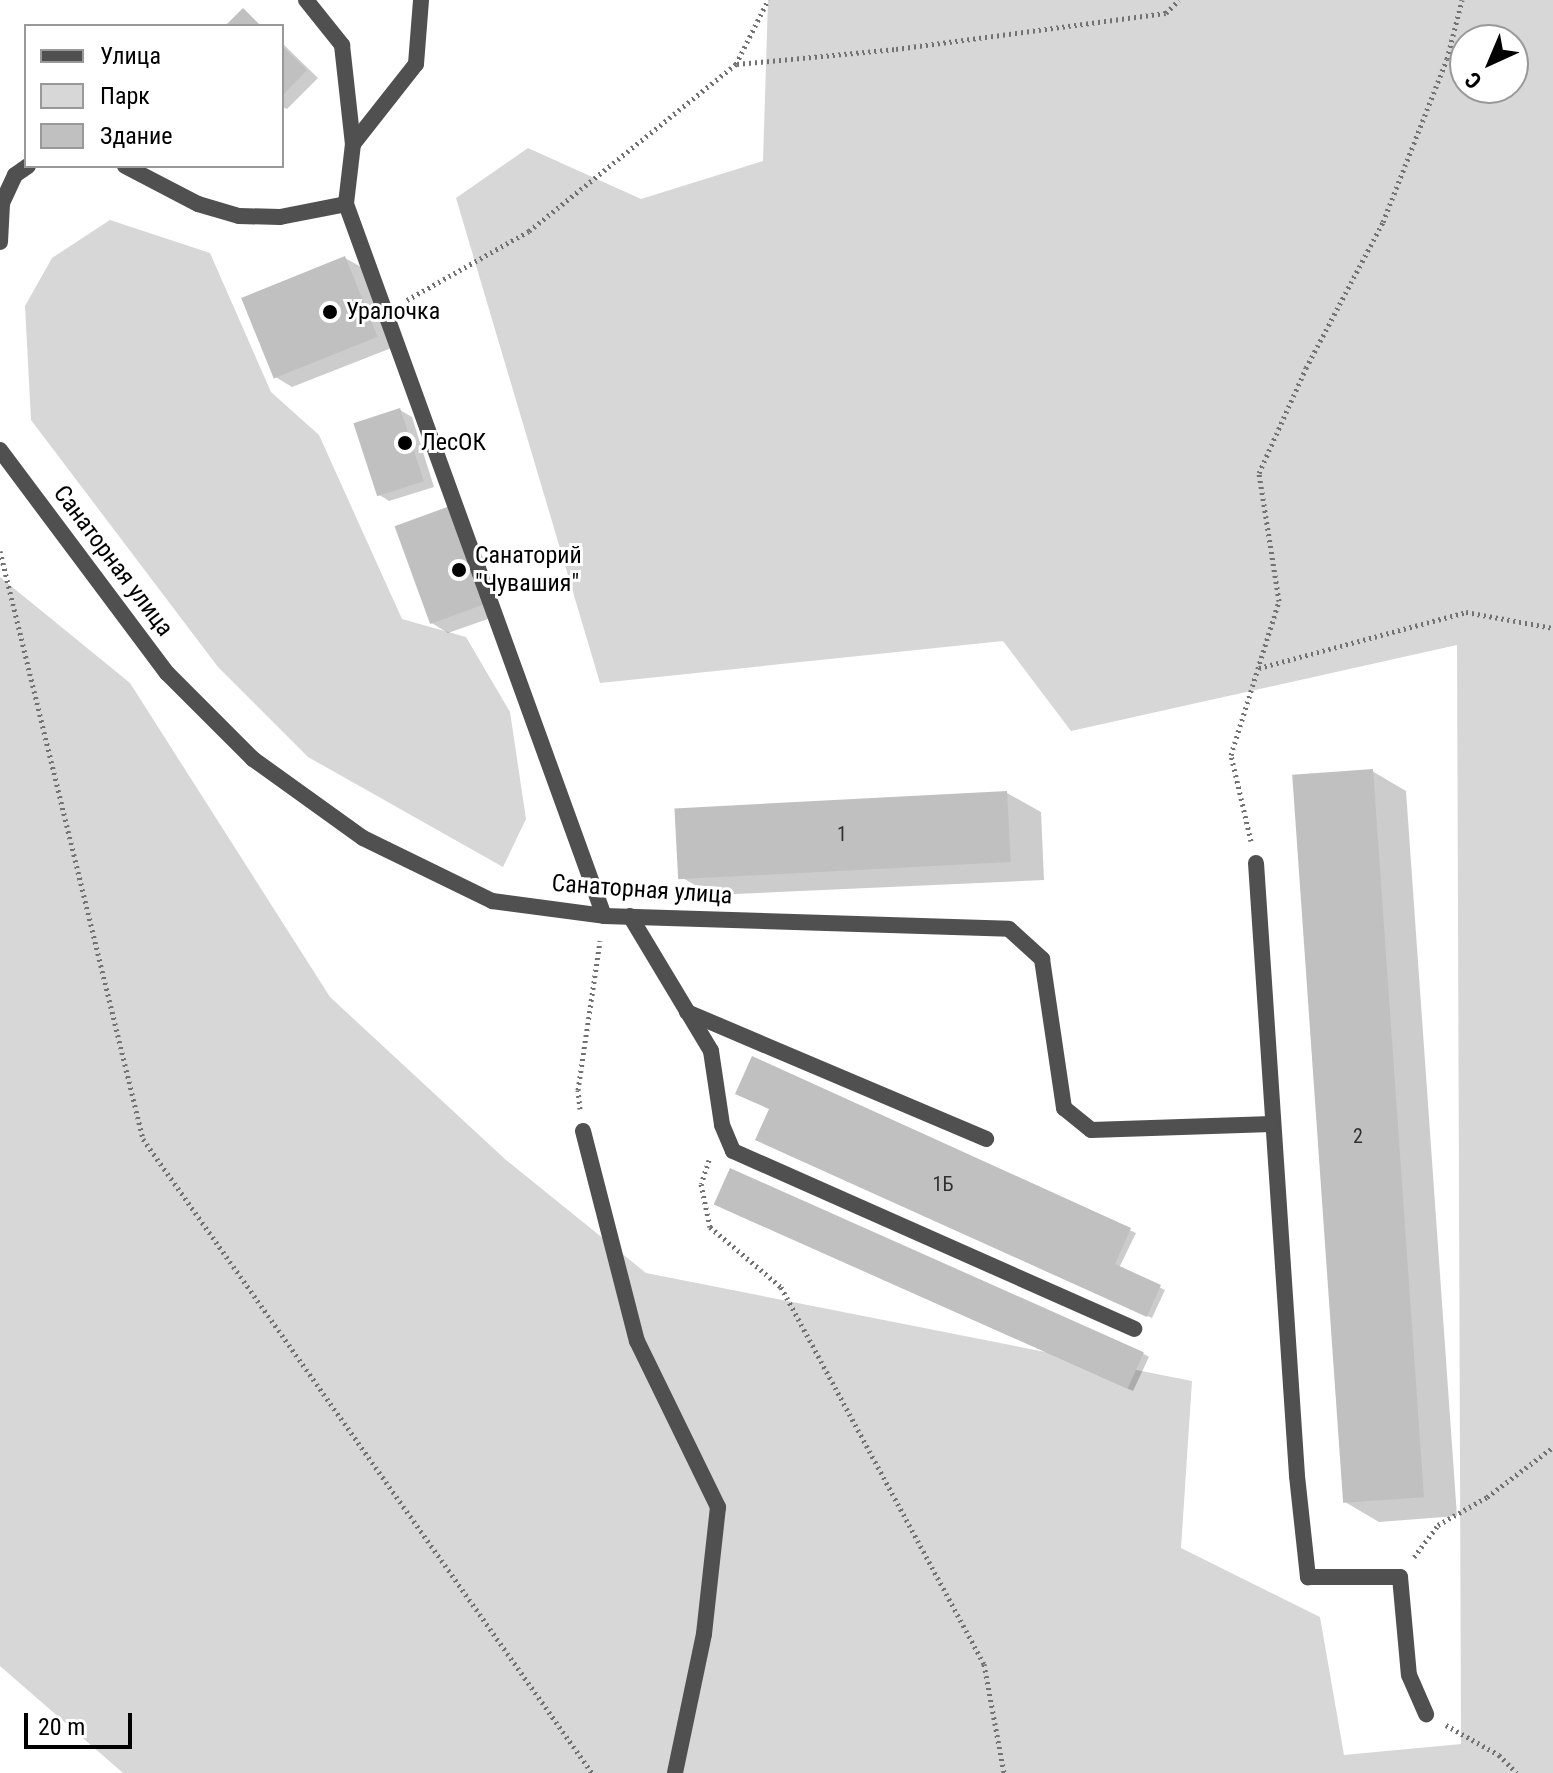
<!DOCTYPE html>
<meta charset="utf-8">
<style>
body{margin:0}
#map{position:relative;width:1553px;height:1773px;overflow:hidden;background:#fff;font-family:"Roboto Condensed",sans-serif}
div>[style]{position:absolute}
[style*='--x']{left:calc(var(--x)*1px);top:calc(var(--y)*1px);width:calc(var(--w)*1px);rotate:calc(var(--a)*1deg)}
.green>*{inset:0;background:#d7d7d7}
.shadow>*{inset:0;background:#0003}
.building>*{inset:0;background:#c0c0c0;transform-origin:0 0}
.path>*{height:5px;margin-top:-2.5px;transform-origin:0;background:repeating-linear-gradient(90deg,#727272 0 2px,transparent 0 6px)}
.lane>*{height:16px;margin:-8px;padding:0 8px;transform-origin:8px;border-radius:8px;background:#505050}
.street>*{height:16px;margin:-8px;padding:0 8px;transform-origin:8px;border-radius:8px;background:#505050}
.dots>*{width:22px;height:22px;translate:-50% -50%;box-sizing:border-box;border:4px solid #fff;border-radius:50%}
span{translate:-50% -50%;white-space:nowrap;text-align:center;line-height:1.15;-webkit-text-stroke:6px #fff;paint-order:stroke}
.number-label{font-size:20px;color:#303030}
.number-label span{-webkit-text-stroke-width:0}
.poi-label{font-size:24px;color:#000}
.left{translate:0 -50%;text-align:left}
.street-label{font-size:24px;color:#000}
.legend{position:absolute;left:24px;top:24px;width:260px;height:144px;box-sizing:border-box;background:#fff;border:2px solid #999;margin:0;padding:10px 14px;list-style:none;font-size:24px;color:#000}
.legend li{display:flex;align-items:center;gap:16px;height:40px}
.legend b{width:40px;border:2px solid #999}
.north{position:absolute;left:1449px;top:24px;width:80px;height:80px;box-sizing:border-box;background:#fff;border:2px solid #999;border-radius:50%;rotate:224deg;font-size:22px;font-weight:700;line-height:32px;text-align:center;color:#000}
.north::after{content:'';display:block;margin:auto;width:28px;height:36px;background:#000;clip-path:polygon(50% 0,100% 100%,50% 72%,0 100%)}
.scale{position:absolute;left:24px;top:1713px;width:108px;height:36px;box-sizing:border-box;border:4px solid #000;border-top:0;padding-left:10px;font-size:24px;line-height:28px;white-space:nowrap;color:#000;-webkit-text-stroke:6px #fff;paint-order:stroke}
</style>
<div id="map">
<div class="green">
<i style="clip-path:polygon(evenodd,768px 0,1553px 0,1553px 1773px,123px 1773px,0 1666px,0 577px,130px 683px,330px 997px,506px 1160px,646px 1273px,1192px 1381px,1181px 1548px,1320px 1617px,1344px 1755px,1461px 1744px,1457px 645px,1071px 731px,1003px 641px,600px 683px,456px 198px,528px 148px,641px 199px,763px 161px,768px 0,1465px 40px,1513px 40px,1513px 88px,1465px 88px,1465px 40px)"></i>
<i style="clip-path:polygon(110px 220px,210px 253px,271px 392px,319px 435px,402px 619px,466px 637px,510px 712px,526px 819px,503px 867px,308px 757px,218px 667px,31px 420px,25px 306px,52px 258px)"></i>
</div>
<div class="shadow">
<i style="clip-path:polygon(282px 43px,318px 78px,287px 109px,282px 107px)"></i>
<i style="clip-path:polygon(345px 258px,363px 268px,394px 347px,292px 387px,274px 376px)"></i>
<i style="clip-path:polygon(400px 410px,412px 417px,434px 487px,389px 501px,378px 494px)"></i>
<i style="clip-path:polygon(468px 519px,502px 614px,448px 633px,430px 622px)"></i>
<i style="clip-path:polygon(1372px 771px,1406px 791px,1457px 1516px,1379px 1522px,1345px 1502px)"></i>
<i style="clip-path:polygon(1007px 793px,1041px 812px,1044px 880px,713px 895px,679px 876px)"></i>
<i style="clip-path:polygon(753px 1059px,1136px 1233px,1119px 1268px,1165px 1290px,1152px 1318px,763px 1142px,771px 1109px)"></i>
<i style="clip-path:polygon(731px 1170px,1144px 1354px,1149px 1357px,1133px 1391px,721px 1207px)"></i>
</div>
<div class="building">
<i style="clip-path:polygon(243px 8px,261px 26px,225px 26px)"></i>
<i style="clip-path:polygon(282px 46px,307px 70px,282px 96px)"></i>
<i style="left:345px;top:256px;width:87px;height:112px;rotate:68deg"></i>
<i style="left:400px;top:408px;width:77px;height:49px;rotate:72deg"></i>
<i style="left:450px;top:506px;width:104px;height:59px;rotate:70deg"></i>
<i style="left:1373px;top:769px;width:730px;height:81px;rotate:86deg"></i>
<i style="left:1007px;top:791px;width:71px;height:333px;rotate:87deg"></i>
<i style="clip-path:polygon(752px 1056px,1131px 1228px,1115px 1264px,1161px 1285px,1147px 1317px,755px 1140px,769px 1109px,735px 1094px)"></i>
<i style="left:730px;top:1168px;width:453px;height:40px;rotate:24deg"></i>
</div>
<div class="path">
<i style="--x:737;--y:64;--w:160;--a:-5.4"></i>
<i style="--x:896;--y:49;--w:272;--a:-7.6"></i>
<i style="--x:1166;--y:13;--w:18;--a:-45"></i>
<i style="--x:407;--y:300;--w:140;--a:-29.5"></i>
<i style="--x:529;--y:231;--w:266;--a:-38.9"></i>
<i style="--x:736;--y:64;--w:72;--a:-63.4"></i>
<i style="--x:0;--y:551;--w:605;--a:76.33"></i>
<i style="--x:143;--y:1139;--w:777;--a:54.69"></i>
<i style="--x:1259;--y:668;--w:214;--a:-15.1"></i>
<i style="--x:1466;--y:612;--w:88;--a:10.4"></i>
<i style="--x:1251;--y:841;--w:88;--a:-103.1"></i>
<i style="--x:1231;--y:755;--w:161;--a:-72.7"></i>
<i style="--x:1279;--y:601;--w:130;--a:-98.9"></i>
<i style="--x:1259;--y:473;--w:115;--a:-65.9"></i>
<i style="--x:1306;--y:368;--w:165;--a:-62.2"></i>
<i style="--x:1383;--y:222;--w:175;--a:-68.6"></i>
<i style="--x:1447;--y:59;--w:61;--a:-75.7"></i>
<i style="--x:580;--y:1109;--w:19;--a:-96"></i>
<i style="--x:578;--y:1090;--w:151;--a:-81.6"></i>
<i style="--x:709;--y:1160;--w:25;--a:108"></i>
<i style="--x:701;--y:1184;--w:44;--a:78.2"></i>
<i style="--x:710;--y:1227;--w:93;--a:40.2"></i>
<i style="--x:781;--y:1287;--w:428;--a:61.7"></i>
<i style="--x:984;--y:1664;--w:111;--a:79.6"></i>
<i style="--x:1414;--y:1557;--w:40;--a:-53"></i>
<i style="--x:1438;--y:1525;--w:56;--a:-29.7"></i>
<i style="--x:1487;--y:1497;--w:83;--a:-37.1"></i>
<i style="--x:1446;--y:1725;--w:61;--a:29.5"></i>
<i style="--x:1499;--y:1755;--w:25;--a:45"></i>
</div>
<div class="lane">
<i style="--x:306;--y:0;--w:58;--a:51.3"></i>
<i style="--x:342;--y:45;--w:100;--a:83.7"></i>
<i style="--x:353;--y:144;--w:60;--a:96.7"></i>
<i style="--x:346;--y:204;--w:757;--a:70.08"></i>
<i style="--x:353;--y:144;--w:102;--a:-51.8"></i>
<i style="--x:416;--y:64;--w:64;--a:-85.5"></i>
<i style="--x:125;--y:166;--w:82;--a:27.5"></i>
<i style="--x:198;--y:204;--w:43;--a:16.3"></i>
<i style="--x:239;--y:216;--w:41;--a:1.4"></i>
<i style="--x:280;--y:217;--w:67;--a:-11.1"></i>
<i style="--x:0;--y:242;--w:39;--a:-87"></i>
<i style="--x:2;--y:203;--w:31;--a:-65"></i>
<i style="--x:15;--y:175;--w:16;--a:-35"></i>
<i style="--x:1256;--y:863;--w:614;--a:86.17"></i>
<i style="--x:1297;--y:1476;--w:102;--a:83.8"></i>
<i style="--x:1308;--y:1577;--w:92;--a:0"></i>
<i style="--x:1400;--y:1577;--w:98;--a:84.8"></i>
<i style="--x:1409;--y:1675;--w:43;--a:66.4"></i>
<i style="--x:630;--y:916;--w:157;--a:59"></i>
<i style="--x:711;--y:1051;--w:75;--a:81.5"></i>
<i style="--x:722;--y:1125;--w:28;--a:67"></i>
<i style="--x:733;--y:1151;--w:439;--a:23.9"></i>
<i style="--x:687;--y:1012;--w:325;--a:23"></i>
<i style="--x:583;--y:1131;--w:217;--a:75.6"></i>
<i style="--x:637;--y:1341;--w:185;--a:64"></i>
<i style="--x:718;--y:1507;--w:128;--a:96.3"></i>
<i style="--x:704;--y:1634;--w:142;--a:101.8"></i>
</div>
<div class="street">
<i style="--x:0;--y:450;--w:279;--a:53.2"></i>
<i style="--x:167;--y:673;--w:122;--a:45"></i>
<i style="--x:253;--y:759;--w:135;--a:35.7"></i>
<i style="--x:363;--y:838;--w:144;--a:26"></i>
<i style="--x:492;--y:901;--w:113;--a:7.6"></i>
<i style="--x:604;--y:916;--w:405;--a:1.8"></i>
<i style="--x:1009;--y:929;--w:45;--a:42.3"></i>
<i style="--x:1042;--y:959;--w:151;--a:81.6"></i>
<i style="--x:1064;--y:1108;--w:35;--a:39"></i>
<i style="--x:1091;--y:1130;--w:181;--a:-1.9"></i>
</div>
<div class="dots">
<i style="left:330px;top:312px;background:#000"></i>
<i style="left:405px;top:443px;background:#000"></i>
<i style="left:459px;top:570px;background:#000"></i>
</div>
<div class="number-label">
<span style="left:842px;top:834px">1</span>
<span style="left:1358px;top:1136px">2</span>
<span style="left:943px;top:1184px">1Б</span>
</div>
<div class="poi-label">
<span class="left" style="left:346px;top:312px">Уралочка</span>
<span class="left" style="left:421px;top:443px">ЛесОК</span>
<span class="left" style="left:475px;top:570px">Санаторий<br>"Чувашия"</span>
</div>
<div class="street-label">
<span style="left:113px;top:561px;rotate:53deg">Санаторная улица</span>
<span style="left:642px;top:890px;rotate:4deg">Санаторная улица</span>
</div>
<ul class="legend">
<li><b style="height:10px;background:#505050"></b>Улица</li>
<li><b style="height:22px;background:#d7d7d7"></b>Парк</li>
<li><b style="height:22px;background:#c0c0c0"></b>Здание</li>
</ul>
<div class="north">С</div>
<div class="scale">20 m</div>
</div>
